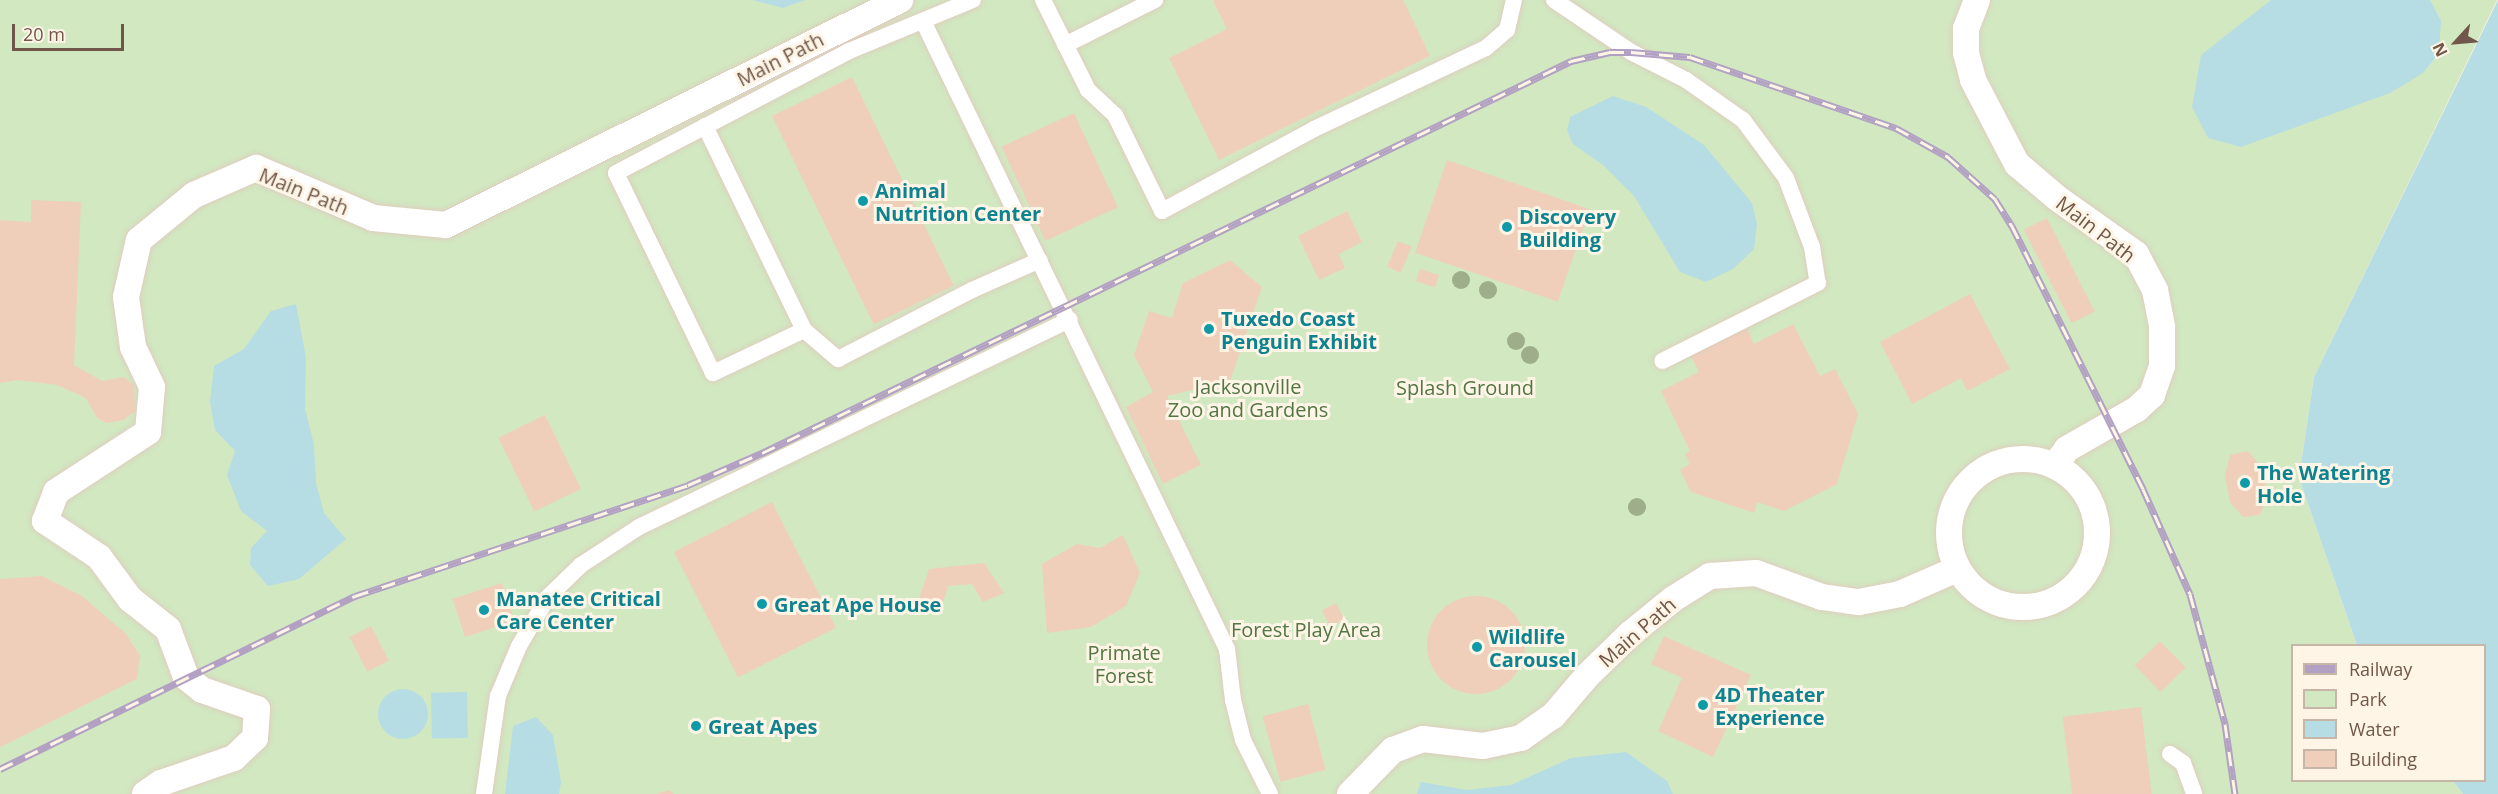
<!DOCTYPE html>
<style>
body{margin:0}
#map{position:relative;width:2498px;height:794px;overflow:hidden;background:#fbf1e1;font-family:"Open Sans",sans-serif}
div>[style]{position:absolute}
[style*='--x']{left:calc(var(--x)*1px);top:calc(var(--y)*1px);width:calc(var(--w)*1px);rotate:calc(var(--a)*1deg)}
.green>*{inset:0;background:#d1e8c1}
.water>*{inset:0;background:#b7dde4;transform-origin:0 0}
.round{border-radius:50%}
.building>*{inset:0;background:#f0cfba;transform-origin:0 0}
.roads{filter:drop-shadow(0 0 2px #dfcdbe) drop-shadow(0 0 2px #dfcdbe)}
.service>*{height:16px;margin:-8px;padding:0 8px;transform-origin:8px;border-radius:8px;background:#fff}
.pedestrian>*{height:26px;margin:-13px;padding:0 13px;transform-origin:13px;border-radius:13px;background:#fff}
.pedestrian>.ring{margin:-13px;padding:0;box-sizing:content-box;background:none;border:26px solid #fff;border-radius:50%}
.rail>*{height:7px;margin-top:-3.5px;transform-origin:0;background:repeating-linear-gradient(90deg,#fef5e7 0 14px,#b3a1c3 0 28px);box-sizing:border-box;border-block:2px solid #b3a1c3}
.trees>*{width:18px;height:18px;margin:-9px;border-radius:50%;background:#9eae8a}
.dots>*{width:16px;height:16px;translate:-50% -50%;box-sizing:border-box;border:3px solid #fef5e7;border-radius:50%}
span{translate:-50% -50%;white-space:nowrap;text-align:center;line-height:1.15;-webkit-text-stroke:6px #fef5e7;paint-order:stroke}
.street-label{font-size:20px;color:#715749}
.culture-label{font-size:20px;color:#0d838f;font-weight:700}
.left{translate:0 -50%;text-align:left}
.park-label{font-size:20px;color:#527742}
.legend{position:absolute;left:2291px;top:644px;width:195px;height:138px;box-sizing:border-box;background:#fef5e7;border:2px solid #c6b6a8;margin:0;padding:8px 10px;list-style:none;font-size:18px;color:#715749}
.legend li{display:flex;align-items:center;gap:12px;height:30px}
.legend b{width:30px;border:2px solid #c6b6a8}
.north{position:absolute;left:2426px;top:12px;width:60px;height:60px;-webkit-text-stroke:4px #fef5e7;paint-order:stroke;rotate:244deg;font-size:16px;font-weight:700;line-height:24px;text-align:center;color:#715749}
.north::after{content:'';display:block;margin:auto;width:21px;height:27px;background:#715749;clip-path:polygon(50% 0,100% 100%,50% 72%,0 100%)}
.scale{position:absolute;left:12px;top:24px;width:112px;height:27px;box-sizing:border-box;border:3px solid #715749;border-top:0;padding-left:8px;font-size:18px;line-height:21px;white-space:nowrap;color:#715749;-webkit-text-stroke:4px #fef5e7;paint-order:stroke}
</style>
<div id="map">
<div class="green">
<i style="clip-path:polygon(0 0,2497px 0,2314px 377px,2299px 478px,2357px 645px,2292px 646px,2292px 780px,2453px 781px,2463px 794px,0 794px)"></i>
</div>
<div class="water">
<i style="clip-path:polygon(752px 0,805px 0,783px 8px)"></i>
<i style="clip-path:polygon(2271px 0,2430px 0,2441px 21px,2439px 53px,2423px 73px,2390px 93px,2241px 147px,2208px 138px,2192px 107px,2201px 55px)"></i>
<i style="clip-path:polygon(2498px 0,2498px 794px,2463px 794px,2453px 781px,2484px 780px,2484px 646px,2357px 645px,2299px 478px,2314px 377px)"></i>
<i style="clip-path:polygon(1613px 96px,1646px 107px,1704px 145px,1752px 203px,1757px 224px,1754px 249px,1733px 269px,1706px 282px,1680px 272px,1634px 196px,1603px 165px,1573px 144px,1567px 131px,1570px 117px)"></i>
<i style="clip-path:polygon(296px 304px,306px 358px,305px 409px,314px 445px,316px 483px,324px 513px,346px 539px,299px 579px,268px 586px,250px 565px,251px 548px,267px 531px,241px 511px,227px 475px,235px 451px,215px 430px,210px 402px,214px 366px,244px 349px,271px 311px)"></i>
<i class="round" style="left:378px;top:689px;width:50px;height:50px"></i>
<i style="left:467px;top:692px;width:46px;height:36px;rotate:89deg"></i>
<i style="clip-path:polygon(536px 717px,553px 735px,561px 782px,559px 794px,505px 794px,513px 726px)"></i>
<i style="clip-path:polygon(1626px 752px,1667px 781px,1673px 794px,1417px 794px,1421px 782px,1467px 790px,1511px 785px,1571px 758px)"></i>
</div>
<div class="building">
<i style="clip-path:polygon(1216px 0,1403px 0,1430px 56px,1219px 160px,1169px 58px,1227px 29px,1213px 1px)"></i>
<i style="left:852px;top:77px;width:232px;height:89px;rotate:64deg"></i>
<i style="left:1074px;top:113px;width:104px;height:80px;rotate:65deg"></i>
<i style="left:1447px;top:160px;width:151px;height:98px;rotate:19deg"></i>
<i style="clip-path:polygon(31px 200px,81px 202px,74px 365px,102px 381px,124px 377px,134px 386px,135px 411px,124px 420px,107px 423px,97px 418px,86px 398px,57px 385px,18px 380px,0 383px,0 220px,31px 222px)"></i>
<i style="clip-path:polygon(1347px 211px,1362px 242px,1339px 254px,1345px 268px,1319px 280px,1298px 236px)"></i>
<i style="left:2047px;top:218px;width:105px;height:26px;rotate:63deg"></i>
<i style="left:1398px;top:241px;width:15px;height:28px;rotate:23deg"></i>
<i style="clip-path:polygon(1230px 260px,1262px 287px,1230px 381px,1167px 396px,1201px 465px,1163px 484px,1126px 407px,1153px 392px,1134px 355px,1149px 311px,1172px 318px,1183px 283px)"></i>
<i style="left:1420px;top:269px;width:20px;height:13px;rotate:18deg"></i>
<i style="clip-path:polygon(1970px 294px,2010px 369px,1967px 391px,1961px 378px,1912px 404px,1880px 342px)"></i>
<i style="clip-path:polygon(1793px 324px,1820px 376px,1835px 369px,1858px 414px,1837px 484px,1784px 511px,1757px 502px,1754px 513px,1691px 492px,1680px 470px,1690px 464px,1685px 454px,1690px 451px,1661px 391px,1699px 372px,1691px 356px,1747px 328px,1754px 344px)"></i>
<i style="left:545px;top:415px;width:82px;height:52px;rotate:64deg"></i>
<i style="clip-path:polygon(2248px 451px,2261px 466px,2267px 494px,2260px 515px,2243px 517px,2230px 502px,2225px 475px,2230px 455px)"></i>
<i style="left:772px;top:502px;width:141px;height:110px;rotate:63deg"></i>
<i style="clip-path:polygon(1123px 535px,1140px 573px,1126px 606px,1091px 627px,1047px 633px,1042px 564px,1077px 544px,1100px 548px)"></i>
<i style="clip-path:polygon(984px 563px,1004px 593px,983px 602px,972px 584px,948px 586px,943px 602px,916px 607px,929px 569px)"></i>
<i style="clip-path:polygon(42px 576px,82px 596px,126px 634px,140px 656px,137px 679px,0 747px,0 579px)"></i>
<i style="left:502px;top:583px;width:40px;height:52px;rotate:72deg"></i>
<i class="round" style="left:1427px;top:596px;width:98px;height:98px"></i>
<i style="left:1336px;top:603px;width:18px;height:16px;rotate:63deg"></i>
<i style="left:371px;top:626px;width:39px;height:24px;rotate:63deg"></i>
<i style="clip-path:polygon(1664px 636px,1751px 675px,1713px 757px,1658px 731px,1682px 678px,1651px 664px)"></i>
<i style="left:2160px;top:641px;width:37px;height:35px;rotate:46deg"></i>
<i style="left:1308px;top:704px;width:68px;height:47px;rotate:75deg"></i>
<i style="left:2141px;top:707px;width:88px;height:79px;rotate:83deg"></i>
<i style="clip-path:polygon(669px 790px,674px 794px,657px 794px)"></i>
</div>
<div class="roads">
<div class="service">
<i style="--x:1043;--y:0;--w:101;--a:63.4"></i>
<i style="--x:1088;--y:90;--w:37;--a:43"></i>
<i style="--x:1115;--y:115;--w:107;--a:63.9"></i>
<i style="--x:1162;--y:211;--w:173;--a:-28.3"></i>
<i style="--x:1314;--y:129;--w:190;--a:-25.2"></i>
<i style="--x:1486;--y:48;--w:28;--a:-41"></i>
<i style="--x:1507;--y:30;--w:31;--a:-77"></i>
<i style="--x:1554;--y:0;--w:93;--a:34"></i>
<i style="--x:1631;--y:52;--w:62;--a:27"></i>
<i style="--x:1686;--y:80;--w:70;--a:35.1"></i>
<i style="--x:1743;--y:120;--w:72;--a:53.4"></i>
<i style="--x:1786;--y:178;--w:74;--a:69.4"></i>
<i style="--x:1812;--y:247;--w:36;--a:81"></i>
<i style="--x:1818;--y:283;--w:174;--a:153.4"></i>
<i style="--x:923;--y:21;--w:698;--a:64.17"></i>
<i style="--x:1227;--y:649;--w:51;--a:83.3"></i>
<i style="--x:1233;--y:700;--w:41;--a:76"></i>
<i style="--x:1243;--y:740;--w:60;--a:63.4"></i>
<i style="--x:1065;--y:45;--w:101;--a:-26.6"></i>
<i style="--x:705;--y:126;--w:227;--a:64.1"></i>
<i style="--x:804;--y:330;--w:45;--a:40.5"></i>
<i style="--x:838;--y:359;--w:151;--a:-27.2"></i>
<i style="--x:972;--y:290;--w:74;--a:-23.8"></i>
<i style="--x:804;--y:330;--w:101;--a:154.7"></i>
<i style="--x:713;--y:373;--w:222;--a:-115.9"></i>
<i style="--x:616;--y:173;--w:263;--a:-27.6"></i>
<i style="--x:849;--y:51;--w:134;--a:-22.4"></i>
<i style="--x:2170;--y:754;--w:16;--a:35"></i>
<i style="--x:2183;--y:763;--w:33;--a:70"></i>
<i style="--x:484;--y:794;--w:99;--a:-81.9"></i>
<i style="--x:498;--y:696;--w:54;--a:-67.2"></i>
<i style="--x:519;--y:646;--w:57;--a:-59.4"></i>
<i style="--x:548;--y:597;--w:46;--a:-44.1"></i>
<i style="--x:581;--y:565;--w:69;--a:-33.2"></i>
<i style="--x:639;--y:527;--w:478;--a:-25.7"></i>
</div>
<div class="pedestrian">
<i style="--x:1977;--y:0;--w:30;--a:111"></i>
<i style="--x:1966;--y:28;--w:25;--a:90"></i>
<i style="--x:1966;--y:53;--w:28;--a:75"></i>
<i style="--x:1973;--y:80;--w:95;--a:62.4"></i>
<i style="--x:2017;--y:164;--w:52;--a:40.4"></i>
<i style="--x:2057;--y:198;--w:97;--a:35.3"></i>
<i style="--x:2136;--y:254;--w:41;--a:62.2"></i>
<i style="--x:2155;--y:290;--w:38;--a:79"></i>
<i style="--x:2162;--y:327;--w:39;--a:90"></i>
<i style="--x:2162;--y:366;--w:31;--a:109"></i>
<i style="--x:2152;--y:395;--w:21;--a:137"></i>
<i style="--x:2137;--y:409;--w:81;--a:150.3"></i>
<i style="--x:2067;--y:449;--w:21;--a:127"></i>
<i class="ring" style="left:1949px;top:459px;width:122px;height:122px"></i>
<i style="--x:145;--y:794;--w:19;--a:-35"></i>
<i style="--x:161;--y:783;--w:77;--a:-18.9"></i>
<i style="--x:234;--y:758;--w:29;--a:-44"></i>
<i style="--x:255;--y:738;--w:29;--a:-86"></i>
<i style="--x:257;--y:709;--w:58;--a:-160.9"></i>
<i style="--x:202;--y:690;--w:21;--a:-141"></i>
<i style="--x:186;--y:677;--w:51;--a:-110.6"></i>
<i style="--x:168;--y:629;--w:48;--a:-141.7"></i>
<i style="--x:130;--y:599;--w:52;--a:-126.4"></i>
<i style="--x:99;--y:557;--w:65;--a:-146.3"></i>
<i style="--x:45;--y:521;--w:31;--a:-69"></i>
<i style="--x:56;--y:492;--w:110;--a:-33.1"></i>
<i style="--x:148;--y:432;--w:45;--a:-84.9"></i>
<i style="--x:152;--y:387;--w:44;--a:-115.4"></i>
<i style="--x:133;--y:347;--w:50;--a:-98"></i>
<i style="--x:126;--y:297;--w:58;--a:-77.2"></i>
<i style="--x:139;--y:240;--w:71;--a:-39.3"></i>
<i style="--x:194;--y:195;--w:68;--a:-23.5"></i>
<i style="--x:256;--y:168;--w:127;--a:23.1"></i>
<i style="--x:373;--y:218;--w:73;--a:5.5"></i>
<i style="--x:446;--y:225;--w:507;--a:-26.36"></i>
<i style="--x:1350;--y:794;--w:62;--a:-45.7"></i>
<i style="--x:1393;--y:750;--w:32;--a:-20"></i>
<i style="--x:1423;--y:739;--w:60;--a:6.7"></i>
<i style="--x:1483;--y:746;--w:39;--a:-12"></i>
<i style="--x:1521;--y:738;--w:39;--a:-35"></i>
<i style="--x:1553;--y:716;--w:52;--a:-49.6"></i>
<i style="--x:1587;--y:676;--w:60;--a:-44.3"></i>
<i style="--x:1630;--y:634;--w:55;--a:-39.1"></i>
<i style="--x:1673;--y:599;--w:44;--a:-31.9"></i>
<i style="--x:1710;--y:576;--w:46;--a:-3.7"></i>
<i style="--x:1756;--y:573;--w:70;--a:20"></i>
<i style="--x:1822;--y:597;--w:37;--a:8"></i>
<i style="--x:1859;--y:602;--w:42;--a:-11"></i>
<i style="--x:1900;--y:594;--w:62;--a:-23.7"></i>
</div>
</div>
<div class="rail">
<i style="--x:0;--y:769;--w:395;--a:-26"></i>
<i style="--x:355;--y:596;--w:351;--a:-18.4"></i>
<i style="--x:688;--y:485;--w:81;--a:-23.4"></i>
<i style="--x:762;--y:453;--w:899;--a:-25.85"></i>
<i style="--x:1571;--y:61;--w:40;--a:-13"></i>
<i style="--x:1610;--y:52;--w:21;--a:0"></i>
<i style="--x:1631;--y:52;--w:59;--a:4.8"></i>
<i style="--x:1690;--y:57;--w:218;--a:19"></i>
<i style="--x:1896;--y:128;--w:60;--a:29.1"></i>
<i style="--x:1948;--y:157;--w:63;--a:41.8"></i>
<i style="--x:1995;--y:199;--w:32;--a:58"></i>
<i style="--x:2012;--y:226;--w:294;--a:63.5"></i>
<i style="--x:2143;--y:489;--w:115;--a:65.9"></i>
<i style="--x:2190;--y:594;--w:135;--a:74.9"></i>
<i style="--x:2225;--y:724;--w:71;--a:81.9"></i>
</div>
<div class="trees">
<i style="left:1461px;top:280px"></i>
<i style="left:1488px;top:290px"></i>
<i style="left:1516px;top:341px"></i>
<i style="left:1530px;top:355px"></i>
<i style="left:1637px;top:507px"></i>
</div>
<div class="dots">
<i style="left:863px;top:201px;background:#0f9aa8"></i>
<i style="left:1507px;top:227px;background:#0f9aa8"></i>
<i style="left:1209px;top:329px;background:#0f9aa8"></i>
<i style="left:2245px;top:483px;background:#0f9aa8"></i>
<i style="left:762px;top:604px;background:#0f9aa8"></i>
<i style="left:484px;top:610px;background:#0f9aa8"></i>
<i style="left:1477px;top:647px;background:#0f9aa8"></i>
<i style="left:1703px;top:705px;background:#0f9aa8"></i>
<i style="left:696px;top:726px;background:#0f9aa8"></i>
</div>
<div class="street-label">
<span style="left:780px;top:59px;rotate:-27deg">Main Path</span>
<span style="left:304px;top:191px;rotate:22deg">Main Path</span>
<span style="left:2096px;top:229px;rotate:38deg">Main Path</span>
<span style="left:1637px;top:632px;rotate:-41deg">Main Path</span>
</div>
<div class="culture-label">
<span class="left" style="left:875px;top:202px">Animal<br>Nutrition Center</span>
<span class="left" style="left:1519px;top:228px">Discovery<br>Building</span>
<span class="left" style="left:1221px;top:330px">Tuxedo Coast<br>Penguin Exhibit</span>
<span class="left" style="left:2257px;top:484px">The Watering<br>Hole</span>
<span class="left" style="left:496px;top:610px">Manatee Critical<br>Care Center</span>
<span class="left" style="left:774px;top:604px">Great Ape House</span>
<span class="left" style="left:1489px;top:648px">Wildlife<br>Carousel</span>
<span class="left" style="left:1715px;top:706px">4D Theater<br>Experience</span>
<span class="left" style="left:708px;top:726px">Great Apes</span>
</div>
<div class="park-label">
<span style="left:1248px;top:398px">Jacksonville<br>Zoo and Gardens</span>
<span style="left:1465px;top:387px">Splash Ground</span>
<span style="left:1306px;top:629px">Forest Play Area</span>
<span style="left:1124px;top:664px">Primate<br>Forest</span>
</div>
<ul class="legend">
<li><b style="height:8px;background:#b3a1c3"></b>Railway</li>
<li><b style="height:16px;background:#d1e8c1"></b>Park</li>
<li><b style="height:16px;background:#b7dde4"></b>Water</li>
<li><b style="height:16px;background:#f0cfba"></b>Building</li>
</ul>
<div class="north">N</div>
<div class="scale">20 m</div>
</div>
